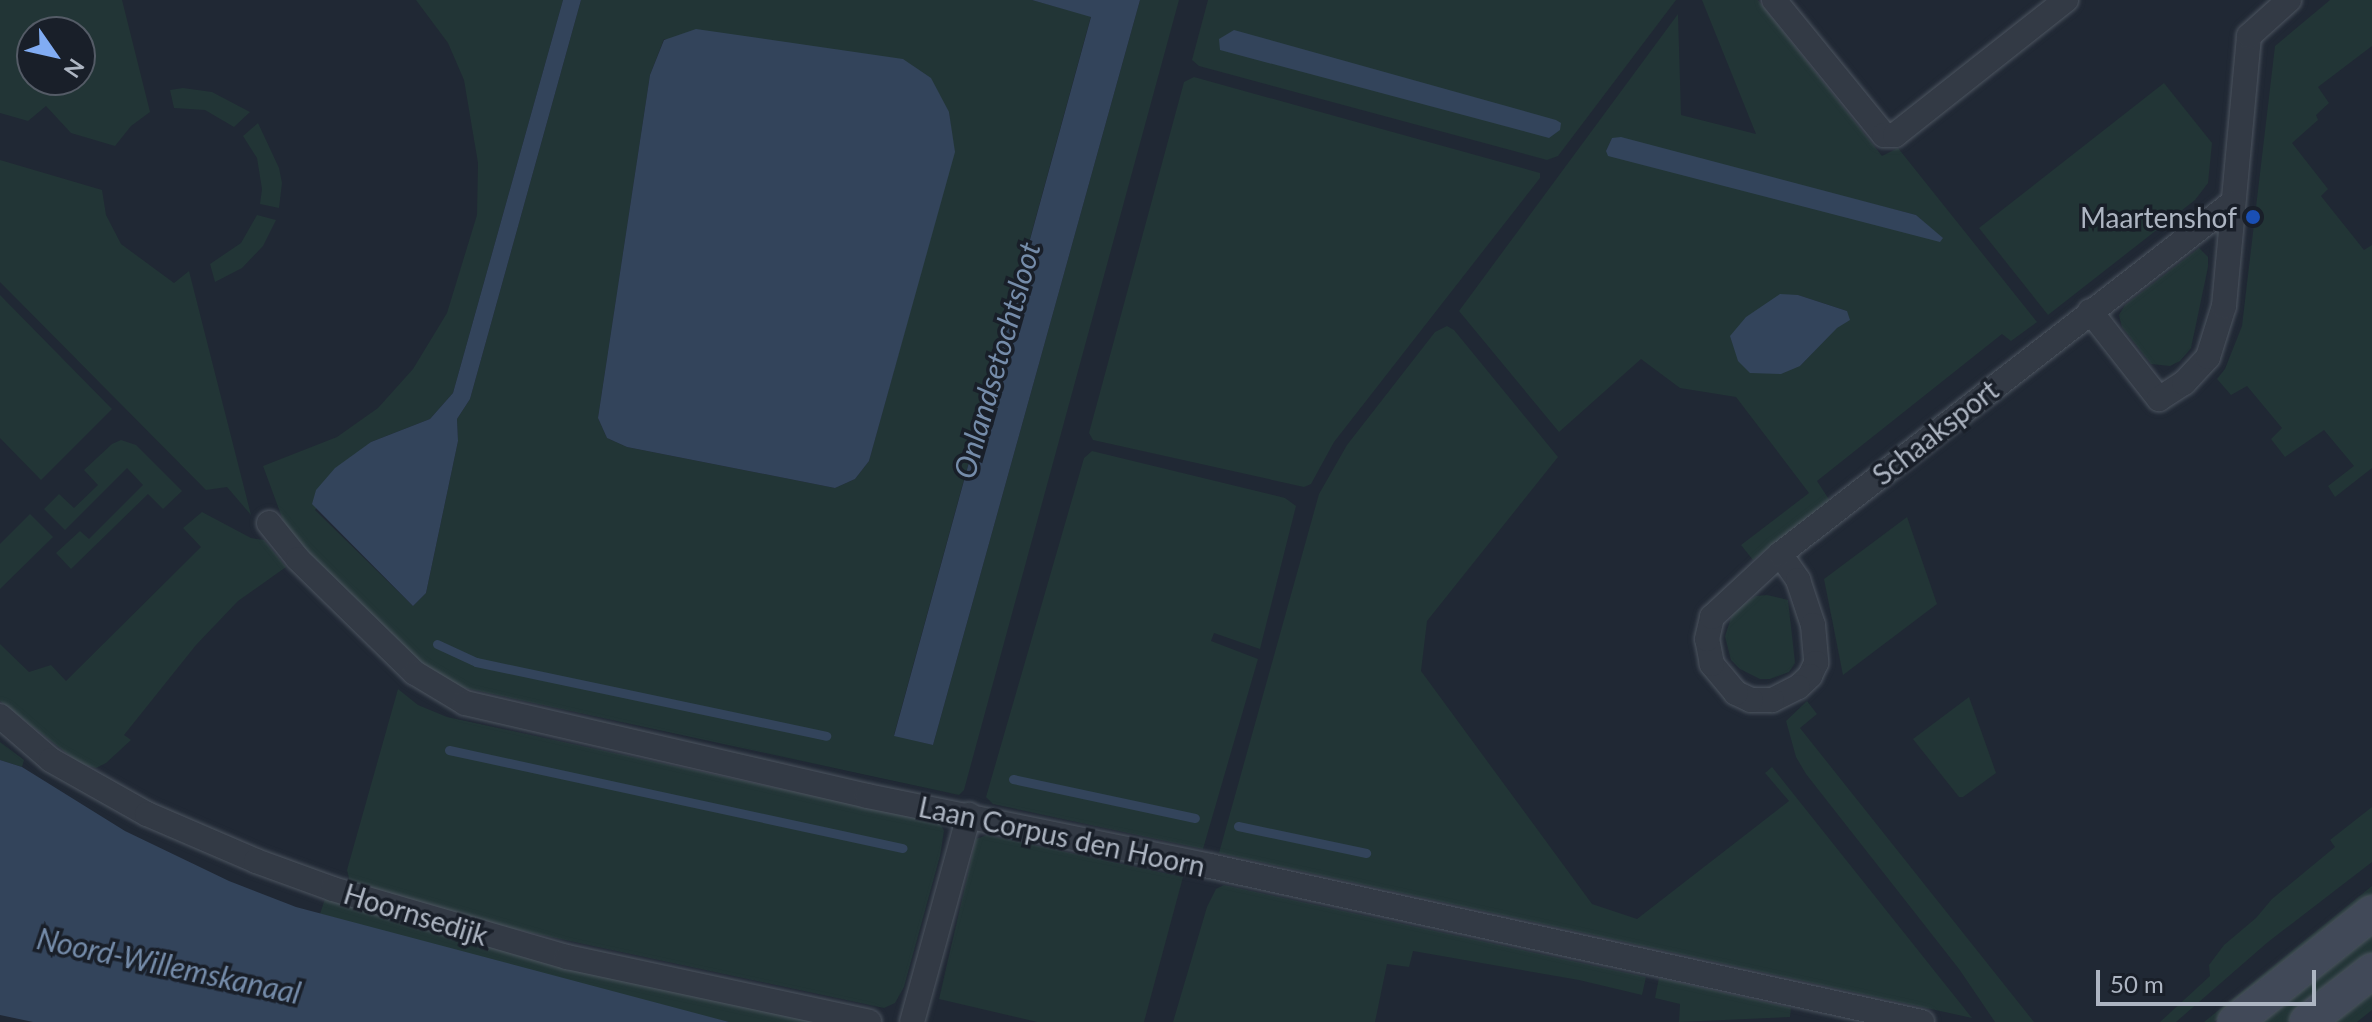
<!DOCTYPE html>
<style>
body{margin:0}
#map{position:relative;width:2372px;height:1022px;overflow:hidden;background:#202834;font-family:Lato,sans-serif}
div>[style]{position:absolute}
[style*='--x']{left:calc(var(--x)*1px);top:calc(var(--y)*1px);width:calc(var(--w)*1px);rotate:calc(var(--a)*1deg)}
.green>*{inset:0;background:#223536}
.water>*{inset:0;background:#33445b}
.stream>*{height:9px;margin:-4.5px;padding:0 4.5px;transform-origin:4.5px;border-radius:4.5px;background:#33445b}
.roads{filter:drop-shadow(0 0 2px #4d5560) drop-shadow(0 0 2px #4d5560)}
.minor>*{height:24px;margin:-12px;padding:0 12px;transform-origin:12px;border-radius:12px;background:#333a45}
.secondary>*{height:34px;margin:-17px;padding:0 17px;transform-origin:17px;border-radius:17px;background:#414958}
.dots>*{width:22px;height:22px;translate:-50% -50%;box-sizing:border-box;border:4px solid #191f29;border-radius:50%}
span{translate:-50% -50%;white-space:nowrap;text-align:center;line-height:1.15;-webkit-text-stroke:7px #191f29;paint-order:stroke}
.poi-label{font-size:28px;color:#adb5c2}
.right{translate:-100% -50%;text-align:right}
.street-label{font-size:28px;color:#adb5c2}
.water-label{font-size:30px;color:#758caa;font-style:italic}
.north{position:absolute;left:16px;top:16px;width:80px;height:80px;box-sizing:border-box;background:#191f29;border:2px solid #545b66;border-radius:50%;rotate:124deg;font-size:22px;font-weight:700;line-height:32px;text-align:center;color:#adb5c2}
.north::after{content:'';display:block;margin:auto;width:28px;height:36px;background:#81acf3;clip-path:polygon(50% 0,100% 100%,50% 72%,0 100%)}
.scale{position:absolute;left:2096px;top:970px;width:220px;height:36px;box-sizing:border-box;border:4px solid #adb5c2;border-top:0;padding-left:10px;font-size:24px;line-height:28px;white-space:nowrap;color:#adb5c2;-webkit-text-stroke:6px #191f29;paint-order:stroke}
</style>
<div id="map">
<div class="green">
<i style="clip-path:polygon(evenodd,0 0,122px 0,150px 112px,131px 126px,115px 146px,71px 133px,46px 106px,28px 121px,0 113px,0 0,80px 32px,80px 80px,32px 80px,32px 32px,80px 32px)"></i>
<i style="clip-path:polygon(evenodd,416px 0,563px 0,453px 393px,430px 419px,371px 442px,315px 510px,413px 606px,426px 593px,458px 441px,457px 419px,470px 399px,581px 0,1032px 0,1091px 16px,894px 735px,933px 745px,1140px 0,1179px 0,964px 790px,959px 795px,460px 687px,442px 680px,403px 648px,287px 531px,263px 466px,337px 437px,378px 408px,413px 369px,447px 313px,477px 215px,478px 163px,464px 80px,448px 43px,416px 0,664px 39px,949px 112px,954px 152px,869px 461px,855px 479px,835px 488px,627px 447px,607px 438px,598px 418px,650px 75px,664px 39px)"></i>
<i style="clip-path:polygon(1208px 0,1676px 0,1558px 156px,1547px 160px,1199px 66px,1192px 60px)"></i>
<i style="clip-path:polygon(evenodd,1702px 0,1758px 0,1882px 156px,1898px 148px,2037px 322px,2011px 341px,2002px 334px,1817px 481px,1830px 501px,1753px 560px,1741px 545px,1809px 493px,1736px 397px,1680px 388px,1641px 359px,1559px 432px,1459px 311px,1678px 14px,1681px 115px,1756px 134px,1702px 0,1612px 138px,1916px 215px,1942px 239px,1606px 151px,1612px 138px,1702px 0,1798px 295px,1847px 311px,1837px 327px,1800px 366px,1798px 295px)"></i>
<i style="clip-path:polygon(2330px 0,2372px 0,2372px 46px,2318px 87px,2329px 103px,2316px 115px,2318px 120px,2292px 143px,2328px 189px,2321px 196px,2364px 250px,2372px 245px,2372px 468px,2335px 497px,2328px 486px,2354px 466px,2324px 430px,2285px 457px,2271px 439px,2282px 428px,2247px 386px,2231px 395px,2217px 379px,2225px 369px,2242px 326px,2275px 46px)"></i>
<i style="clip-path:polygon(1194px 77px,1540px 173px,1540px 178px,1334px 442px,1311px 484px,1304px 487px,1093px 440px,1089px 433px,1184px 82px)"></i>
<i style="clip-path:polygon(2164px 83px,2212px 143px,2208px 183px,2195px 200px,2048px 315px,1979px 228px)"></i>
<i style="clip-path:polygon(183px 88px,212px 92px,250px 112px,234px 127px,205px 110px,174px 108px,170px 90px)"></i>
<i style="clip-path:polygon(258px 123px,279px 168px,282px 183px,279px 208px,260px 204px,262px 189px,257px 158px,243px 136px)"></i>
<i style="clip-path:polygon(0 160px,102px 190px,106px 215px,121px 244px,174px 283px,189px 271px,251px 515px,227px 487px,206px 490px,0 282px)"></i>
<i style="clip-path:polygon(257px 215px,276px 220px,263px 246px,242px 268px,215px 282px,210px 264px,241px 243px)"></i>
<i style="clip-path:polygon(2199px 248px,2208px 257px,2208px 267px,2191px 348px,2180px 361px,2170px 366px,2151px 364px,2122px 327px,2119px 315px,2125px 305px)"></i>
<i style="clip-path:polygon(0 295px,112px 409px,41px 480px,0 438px)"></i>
<i style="clip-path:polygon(1447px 326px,1454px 330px,1558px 457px,1427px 621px,1421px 671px,1592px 904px,1637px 919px,1789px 801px,1765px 773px,1772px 767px,1972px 1018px,1219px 853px,1319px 494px,1347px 445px,1435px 332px)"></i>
<i style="clip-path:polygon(121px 440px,136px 445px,182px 491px,163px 509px,148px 494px,71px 569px,56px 553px,80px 531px,89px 539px,143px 485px,127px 468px,65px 530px,44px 509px,59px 494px,74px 508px,98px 485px,84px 470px,112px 444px)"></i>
<i style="clip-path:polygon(1092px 451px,1285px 498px,1296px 506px,1260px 649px,1214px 633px,1211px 641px,1258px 659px,1203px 849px,993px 804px,986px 797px,1084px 458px)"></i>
<i style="clip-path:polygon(202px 512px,251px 538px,264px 540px,286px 567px,238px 601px,196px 645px,124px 735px,131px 740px,106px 763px,96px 768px,79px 763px,0 701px,0 644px,29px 672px,51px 665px,66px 681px,201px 547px,183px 528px)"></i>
<i style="clip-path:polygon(30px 514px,53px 537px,0 589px,0 544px)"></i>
<i style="clip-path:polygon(1907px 517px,1937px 604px,1843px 675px,1824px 579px)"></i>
<i style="clip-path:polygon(1767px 595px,1788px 600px,1795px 663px,1789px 672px,1770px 679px,1760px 679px,1740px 669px,1731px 660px,1725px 636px,1732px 615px,1739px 607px,1756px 596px)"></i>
<i style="clip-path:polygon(398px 689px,418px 705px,447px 717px,940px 823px,944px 831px,940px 856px,904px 987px,895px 1003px,884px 1008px,500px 926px,350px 882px,347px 870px)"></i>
<i style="clip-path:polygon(1969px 697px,1996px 773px,1963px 797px,1959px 797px,1913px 739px)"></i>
<i style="clip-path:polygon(1807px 701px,1817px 714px,1800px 728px,2034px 1022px,1995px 1022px,1959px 969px,1806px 774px,1796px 757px,1786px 721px)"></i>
<i style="clip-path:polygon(0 742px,24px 760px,22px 767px,0 760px)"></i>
<i style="clip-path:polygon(2372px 807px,2372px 862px,2268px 942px,2176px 1022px,2160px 1022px,2210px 976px,2209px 965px,2224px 945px,2256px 918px,2272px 899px,2335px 847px,2330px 840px)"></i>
<i style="clip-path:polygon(987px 835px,1183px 877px,1144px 1022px,1037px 1022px,939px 999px,976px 839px)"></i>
<i style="clip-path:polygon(1224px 885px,1646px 977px,1642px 995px,1579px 980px,1413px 951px,1409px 967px,1387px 964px,1375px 1022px,1173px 1022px,1207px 907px,1216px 889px)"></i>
<i style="clip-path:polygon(2372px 886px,2372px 895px,2214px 1022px,2204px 1022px)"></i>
<i style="clip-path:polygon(326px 896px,844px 1022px,729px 1022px,667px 1008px,320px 914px)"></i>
<i style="clip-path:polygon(2372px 931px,2372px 955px,2288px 1022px,2258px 1022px)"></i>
<i style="clip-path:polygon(1659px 978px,1791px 1008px,1790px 1017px,1679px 1022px,1680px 1004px,1655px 998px)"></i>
<i style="clip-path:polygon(2372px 990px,2372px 1010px,2357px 1022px,2332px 1022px)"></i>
</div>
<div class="water">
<i style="clip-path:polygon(563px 0,581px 0,470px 399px,457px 419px,458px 441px,426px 593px,413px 606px,312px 504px,316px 490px,335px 468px,371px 442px,430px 419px,453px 393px)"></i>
<i style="clip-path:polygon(1032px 0,1140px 0,933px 745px,894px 736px,1091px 17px)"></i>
<i style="clip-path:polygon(696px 29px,903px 59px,931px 78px,949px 112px,955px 152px,869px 461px,855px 479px,835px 488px,627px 447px,607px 438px,598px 418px,650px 75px,664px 40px)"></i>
<i style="clip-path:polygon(1234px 30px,1556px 120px,1561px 123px,1560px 130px,1549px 138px,1220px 50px,1219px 39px)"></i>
<i style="clip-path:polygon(1621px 137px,1916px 215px,1943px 238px,1940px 242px,1608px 156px,1606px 151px,1612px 138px)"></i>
<i style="clip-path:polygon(1780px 294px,1798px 295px,1847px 311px,1850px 320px,1837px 328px,1800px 366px,1781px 374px,1750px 373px,1738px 361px,1730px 336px,1746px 317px)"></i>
<i style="clip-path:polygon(0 760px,22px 767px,125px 831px,229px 881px,296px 907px,729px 1022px,33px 1022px,0 1015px)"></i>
</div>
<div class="stream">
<i style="--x:437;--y:644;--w:43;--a:24.8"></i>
<i style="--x:476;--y:662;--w:358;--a:11.9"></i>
<i style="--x:449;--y:750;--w:464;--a:12.2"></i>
<i style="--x:1013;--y:779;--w:186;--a:12.1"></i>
<i style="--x:1238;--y:826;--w:131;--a:11.9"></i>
</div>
<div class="roads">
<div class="minor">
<i style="--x:1774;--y:0;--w:174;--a:50.8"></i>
<i style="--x:1884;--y:135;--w:11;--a:0"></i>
<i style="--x:1895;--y:135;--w:218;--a:-38.3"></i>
<i style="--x:2090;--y:311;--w:112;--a:51.9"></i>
<i style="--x:2159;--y:399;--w:30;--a:-33"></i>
<i style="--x:2184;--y:383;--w:35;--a:-47"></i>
<i style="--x:2208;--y:357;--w:53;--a:-72.6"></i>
<i style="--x:2224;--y:306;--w:271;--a:-84.7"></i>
<i style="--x:2249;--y:36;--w:54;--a:-42"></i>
<i style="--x:269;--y:523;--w:46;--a:51.1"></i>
<i style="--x:298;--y:559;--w:163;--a:44.3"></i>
<i style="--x:415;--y:673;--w:58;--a:31"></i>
<i style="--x:465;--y:703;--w:413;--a:13"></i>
<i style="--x:867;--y:796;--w:350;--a:11.5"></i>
<i style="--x:1210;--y:866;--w:729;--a:12.36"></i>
<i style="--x:1780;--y:554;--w:32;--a:55"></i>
<i style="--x:1798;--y:580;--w:47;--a:71.6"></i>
<i style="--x:1813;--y:625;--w:38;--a:85"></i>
<i style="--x:1816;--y:663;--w:14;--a:115"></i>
<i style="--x:1810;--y:676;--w:16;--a:137"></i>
<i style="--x:1798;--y:687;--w:29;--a:153"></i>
<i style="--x:1772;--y:700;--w:21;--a:180"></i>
<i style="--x:1751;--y:700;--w:17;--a:-155"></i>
<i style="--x:1736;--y:693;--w:38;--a:-130"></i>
<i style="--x:1712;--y:664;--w:25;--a:-101"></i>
<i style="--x:1707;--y:639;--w:23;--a:-77"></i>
<i style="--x:1712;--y:617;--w:93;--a:-42.8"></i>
<i style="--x:1780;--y:554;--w:572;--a:-37.83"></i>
<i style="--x:0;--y:716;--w:67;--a:40.8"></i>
<i style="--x:51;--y:760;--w:110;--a:29.4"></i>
<i style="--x:147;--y:814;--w:119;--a:23.3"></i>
<i style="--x:256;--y:861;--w:82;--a:20"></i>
<i style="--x:333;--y:889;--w:244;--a:16.2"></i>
<i style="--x:567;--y:957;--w:309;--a:12.1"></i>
<i style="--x:912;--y:1022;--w:215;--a:-74.6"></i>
</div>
<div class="secondary">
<i style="--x:2235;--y:1022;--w:175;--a:-38.5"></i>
<i style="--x:2307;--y:1022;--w:83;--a:-38.1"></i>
</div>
</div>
<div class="dots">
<i style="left:2253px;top:217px;background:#1a4fb4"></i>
</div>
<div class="poi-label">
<span class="right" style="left:2237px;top:217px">Maartenshof</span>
</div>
<div class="street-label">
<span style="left:1935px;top:432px;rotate:-38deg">Schaaksport</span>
<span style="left:1062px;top:836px;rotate:12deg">Laan Corpus den Hoorn</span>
<span style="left:416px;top:914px;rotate:17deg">Hoornsedijk</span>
</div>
<div class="water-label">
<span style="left:996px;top:360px;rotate:-74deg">Onlandsetochtsloot</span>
<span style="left:169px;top:965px;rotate:12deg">Noord-Willemskanaal</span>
</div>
<div class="north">N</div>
<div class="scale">50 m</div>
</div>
